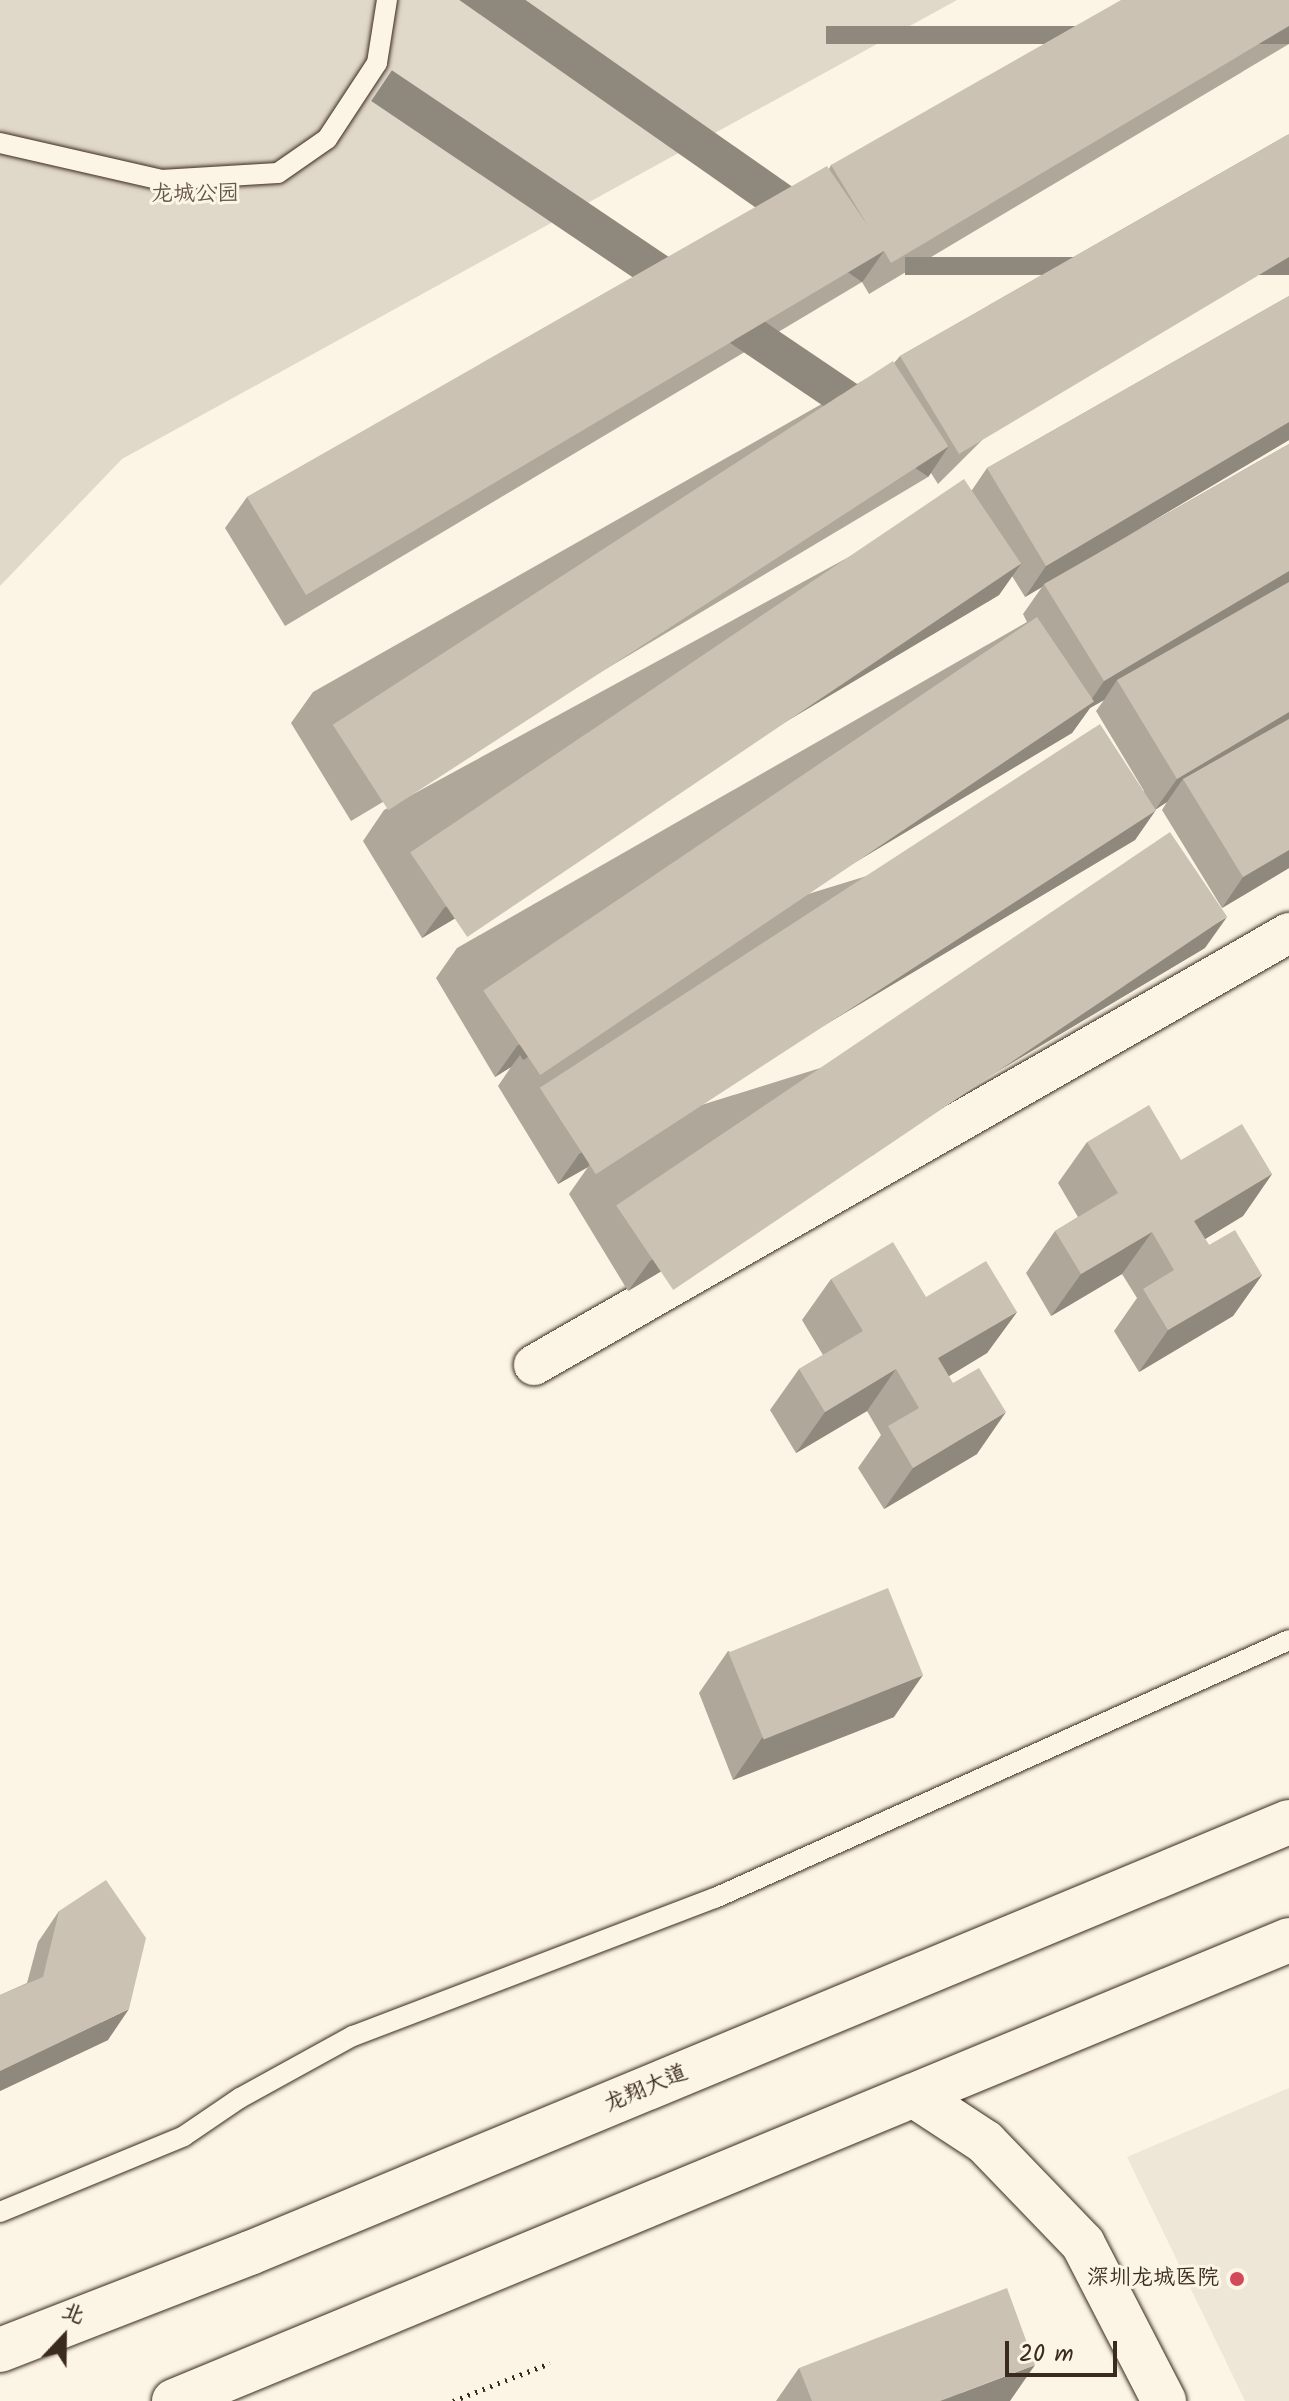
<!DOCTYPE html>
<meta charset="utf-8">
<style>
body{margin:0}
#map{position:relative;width:1289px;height:2401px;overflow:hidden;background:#fcf5e5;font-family:Kalam,"LXGW WenKai TC",sans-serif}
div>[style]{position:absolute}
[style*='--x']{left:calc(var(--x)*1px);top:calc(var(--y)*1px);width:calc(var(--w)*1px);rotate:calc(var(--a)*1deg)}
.built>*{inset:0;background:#eee6d6}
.green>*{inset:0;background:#e0d8c8}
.path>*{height:5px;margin-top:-2.5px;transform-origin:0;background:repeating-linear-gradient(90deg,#3b2a1e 0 2px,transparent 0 8px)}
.roads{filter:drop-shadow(0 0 2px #3b2a1e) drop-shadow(0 0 2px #3b2a1e)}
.service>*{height:20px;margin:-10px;padding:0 10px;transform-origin:10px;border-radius:10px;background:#fcf5e5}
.minor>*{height:40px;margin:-20px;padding:0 20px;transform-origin:20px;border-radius:20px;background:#fcf5e5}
.tertiary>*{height:44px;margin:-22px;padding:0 22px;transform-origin:22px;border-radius:22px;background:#fcf5e5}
.primary>*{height:44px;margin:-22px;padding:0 22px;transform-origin:22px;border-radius:22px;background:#fcf5e5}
.wall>*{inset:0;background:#afa79a}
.shaded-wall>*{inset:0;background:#8f887d;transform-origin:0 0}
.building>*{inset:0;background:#ccc2b3;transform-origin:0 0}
.dots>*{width:22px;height:22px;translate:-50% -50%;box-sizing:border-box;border:4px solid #fcf5e5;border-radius:50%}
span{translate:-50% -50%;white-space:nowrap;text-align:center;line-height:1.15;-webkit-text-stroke:6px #fcf5e5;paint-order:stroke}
.park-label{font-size:22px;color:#645648}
.street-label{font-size:22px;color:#3b2a1e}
.poi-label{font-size:22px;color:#3b2a1e}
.right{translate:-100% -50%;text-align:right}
.north{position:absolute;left:24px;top:2297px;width:80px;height:80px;-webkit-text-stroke:6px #fcf5e5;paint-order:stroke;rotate:22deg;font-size:22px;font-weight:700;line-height:32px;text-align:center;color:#3b2a1e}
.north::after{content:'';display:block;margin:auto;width:28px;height:36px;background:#3b2a1e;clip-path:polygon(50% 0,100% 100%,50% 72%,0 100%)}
.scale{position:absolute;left:1005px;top:2341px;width:112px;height:36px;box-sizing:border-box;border:4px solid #3b2a1e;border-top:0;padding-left:10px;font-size:24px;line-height:28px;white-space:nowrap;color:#3b2a1e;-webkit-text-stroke:6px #fcf5e5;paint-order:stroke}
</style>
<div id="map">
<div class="built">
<i style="clip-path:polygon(1289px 2088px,1289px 2401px,1245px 2401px,1127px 2157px)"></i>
</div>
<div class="green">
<i style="clip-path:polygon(0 0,957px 0,122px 459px,0 586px)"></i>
</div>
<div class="path">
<i style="--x:453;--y:2401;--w:104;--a:-21.4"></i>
</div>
<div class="roads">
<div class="service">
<i style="--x:0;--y:143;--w:165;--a:12.9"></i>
<i style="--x:161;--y:180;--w:117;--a:-3.4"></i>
<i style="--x:278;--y:173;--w:60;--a:-34.8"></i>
<i style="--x:327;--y:139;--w:91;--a:-56.7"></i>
<i style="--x:377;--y:63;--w:64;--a:-81"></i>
<i style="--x:0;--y:2212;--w:199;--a:-22.4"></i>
<i style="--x:184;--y:2136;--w:68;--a:-34.2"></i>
<i style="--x:240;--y:2098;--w:129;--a:-28.8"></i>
<i style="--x:353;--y:2036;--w:387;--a:-20.9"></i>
<i style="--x:715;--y:1898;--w:629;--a:-24.2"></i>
</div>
<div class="minor">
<i style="--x:534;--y:1365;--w:870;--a:-29.78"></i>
</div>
<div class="tertiary">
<i style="--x:915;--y:2096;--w:84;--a:33.3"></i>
<i style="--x:985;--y:2142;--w:141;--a:46.1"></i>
<i style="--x:1083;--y:2244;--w:177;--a:62.7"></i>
</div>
<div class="primary">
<i style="--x:0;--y:2350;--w:268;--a:-21.2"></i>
<i style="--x:250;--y:2253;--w:1125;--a:-22.53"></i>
<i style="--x:174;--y:2401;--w:1207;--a:-22.46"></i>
</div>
</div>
<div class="wall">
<i style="clip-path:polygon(1289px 0,1289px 44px,869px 294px,862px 282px,285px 626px,225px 528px,247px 497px,829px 169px,831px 165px)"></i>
<i style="clip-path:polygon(1289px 134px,938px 484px,931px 473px,928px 477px,351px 821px,291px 723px,313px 692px,894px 363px,900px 356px)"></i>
<i style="clip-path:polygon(evenodd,1289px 296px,1289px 440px,1122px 539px,1289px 444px,1289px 868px,1222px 908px,1162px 810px,1167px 802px,1156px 809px,1135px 840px,679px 1112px,1205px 948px,628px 1291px,569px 1194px,588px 1167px,558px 1184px,498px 1086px,511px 1067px,495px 1077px,436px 978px,457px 948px,1027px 622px,1023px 614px,1042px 587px,1025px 597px,1012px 576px,999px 595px,422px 938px,363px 841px,384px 810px,972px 490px,987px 468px,1289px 296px,1104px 700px,1096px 711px,1144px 791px,795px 898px,1072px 733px,1090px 708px,1104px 700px)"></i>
<i style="clip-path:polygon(1087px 1142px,1181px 1160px,1272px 1174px,1243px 1216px,1205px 1239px,1209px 1245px,1262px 1275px,1233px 1316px,1139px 1372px,1114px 1331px,1137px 1298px,1122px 1274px,1051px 1316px,1026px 1273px,1055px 1231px,1078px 1217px,1058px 1183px)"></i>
<i style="clip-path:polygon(831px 1279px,926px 1297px,1017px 1312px,987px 1353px,949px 1376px,977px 1454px,884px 1509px,858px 1468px,881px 1435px,867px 1411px,796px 1453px,770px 1410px,799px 1369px,823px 1355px,802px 1320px)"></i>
<i style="clip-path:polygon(728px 1651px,894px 1717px,733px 1780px,699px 1693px)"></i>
<i style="clip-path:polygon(59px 1911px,108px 2040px,0 2091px,0 1995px,27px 1983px,38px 1942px)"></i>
<i style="clip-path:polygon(799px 2368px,1010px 2401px,776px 2401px)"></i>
</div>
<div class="shaded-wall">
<i style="left:1289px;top:26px;width:18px;height:463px;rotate:90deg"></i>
<i style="left:884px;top:251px;width:38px;height:673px;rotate:125deg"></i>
<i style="left:1289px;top:257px;width:18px;height:384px;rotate:90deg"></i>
<i style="clip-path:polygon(1289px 422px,1289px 440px,1045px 585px,1044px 584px,1042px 587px,1025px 597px,1046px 566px)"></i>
<i style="left:949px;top:446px;width:37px;height:672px;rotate:124deg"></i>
<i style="clip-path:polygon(1021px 564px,999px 595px,422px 938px,444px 908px)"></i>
<i style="clip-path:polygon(1289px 571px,1289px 589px,1117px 680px,1104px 700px,1090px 708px,1072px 733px,523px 1060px,520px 1055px,511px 1067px,495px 1077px,517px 1046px,1087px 706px,1104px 681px)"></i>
<i style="clip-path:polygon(1289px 712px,1289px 730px,1183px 779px,1167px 802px,1155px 810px,1177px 779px)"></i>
<i style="clip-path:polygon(1156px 810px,1135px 840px,591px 1164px,590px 1163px,588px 1167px,558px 1184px,579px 1154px)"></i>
<i style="clip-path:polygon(1289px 850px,1289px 868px,1222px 908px,1243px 877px)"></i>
<i style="clip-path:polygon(1227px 917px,1205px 948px,628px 1291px,650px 1261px)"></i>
<i style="clip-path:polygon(1272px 1174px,1243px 1216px,1169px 1261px,1194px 1221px)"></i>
<i style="clip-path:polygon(1152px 1232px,1122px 1274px,1051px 1316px,1081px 1274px)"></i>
<i style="clip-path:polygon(1262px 1275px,1233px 1316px,1139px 1372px,1168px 1330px)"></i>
<i style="clip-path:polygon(1017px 1312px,987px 1353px,913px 1398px,938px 1358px)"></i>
<i style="clip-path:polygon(896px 1369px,867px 1411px,796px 1453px,825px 1412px)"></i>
<i style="clip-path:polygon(1006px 1412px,977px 1454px,884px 1509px,913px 1468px)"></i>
<i style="clip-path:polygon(923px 1675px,894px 1717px,733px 1780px,762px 1738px)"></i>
<i style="clip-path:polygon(129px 2009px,108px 2040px,0 2091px,0 2071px)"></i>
<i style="clip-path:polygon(1035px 2365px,1010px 2401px,940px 2401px)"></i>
</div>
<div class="building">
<i style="clip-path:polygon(1121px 0,1289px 0,1289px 26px,891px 263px,884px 251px,306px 595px,247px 497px,827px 166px,868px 226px,831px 165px)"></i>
<i style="clip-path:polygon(1289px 134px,1289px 257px,959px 454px,900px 356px)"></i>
<i style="clip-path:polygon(1289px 296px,1289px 422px,1046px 566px,987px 468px)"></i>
<i style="left:893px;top:361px;width:102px;height:668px;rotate:57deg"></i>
<i style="clip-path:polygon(1289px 444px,1289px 571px,1104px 681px,1044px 584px)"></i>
<i style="left:964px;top:479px;width:102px;height:668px;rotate:56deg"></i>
<i style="clip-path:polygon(1289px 582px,1289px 712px,1177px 779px,1117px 680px)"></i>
<i style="left:1037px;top:617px;width:102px;height:668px;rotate:56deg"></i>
<i style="clip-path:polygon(1289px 719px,1289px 850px,1243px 877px,1183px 779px)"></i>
<i style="left:1100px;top:724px;width:103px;height:668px;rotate:57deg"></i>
<i style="left:1170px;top:832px;width:102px;height:668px;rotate:56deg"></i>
<i style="clip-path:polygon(1149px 1105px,1181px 1160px,1242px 1124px,1272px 1174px,1194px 1221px,1209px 1245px,1235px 1230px,1262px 1275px,1168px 1330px,1143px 1289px,1174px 1270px,1152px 1232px,1081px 1274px,1055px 1231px,1118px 1193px,1087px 1142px)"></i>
<i style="clip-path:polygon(893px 1242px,926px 1297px,986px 1261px,1017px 1312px,938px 1358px,953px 1383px,979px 1368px,1006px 1412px,913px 1468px,888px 1426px,919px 1408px,896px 1369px,825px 1412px,799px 1369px,863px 1331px,831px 1279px)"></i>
<i style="left:888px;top:1588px;width:94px;height:172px;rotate:68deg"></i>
<i style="clip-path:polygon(106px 1880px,146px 1938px,129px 2009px,0 2071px,0 1995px,43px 1977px,59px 1911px)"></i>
<i style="clip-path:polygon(1007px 2288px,1035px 2365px,940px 2401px,812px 2401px,799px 2368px)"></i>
</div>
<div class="dots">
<i style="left:1237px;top:2279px;background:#d1495b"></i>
</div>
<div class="park-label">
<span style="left:195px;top:195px">龙城公园</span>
</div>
<div class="street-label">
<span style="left:646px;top:2089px;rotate:-23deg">龙翔大道</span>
</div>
<div class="poi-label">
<span class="right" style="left:1219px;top:2279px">深圳龙城医院</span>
</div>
<div class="north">北</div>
<div class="scale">20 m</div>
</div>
